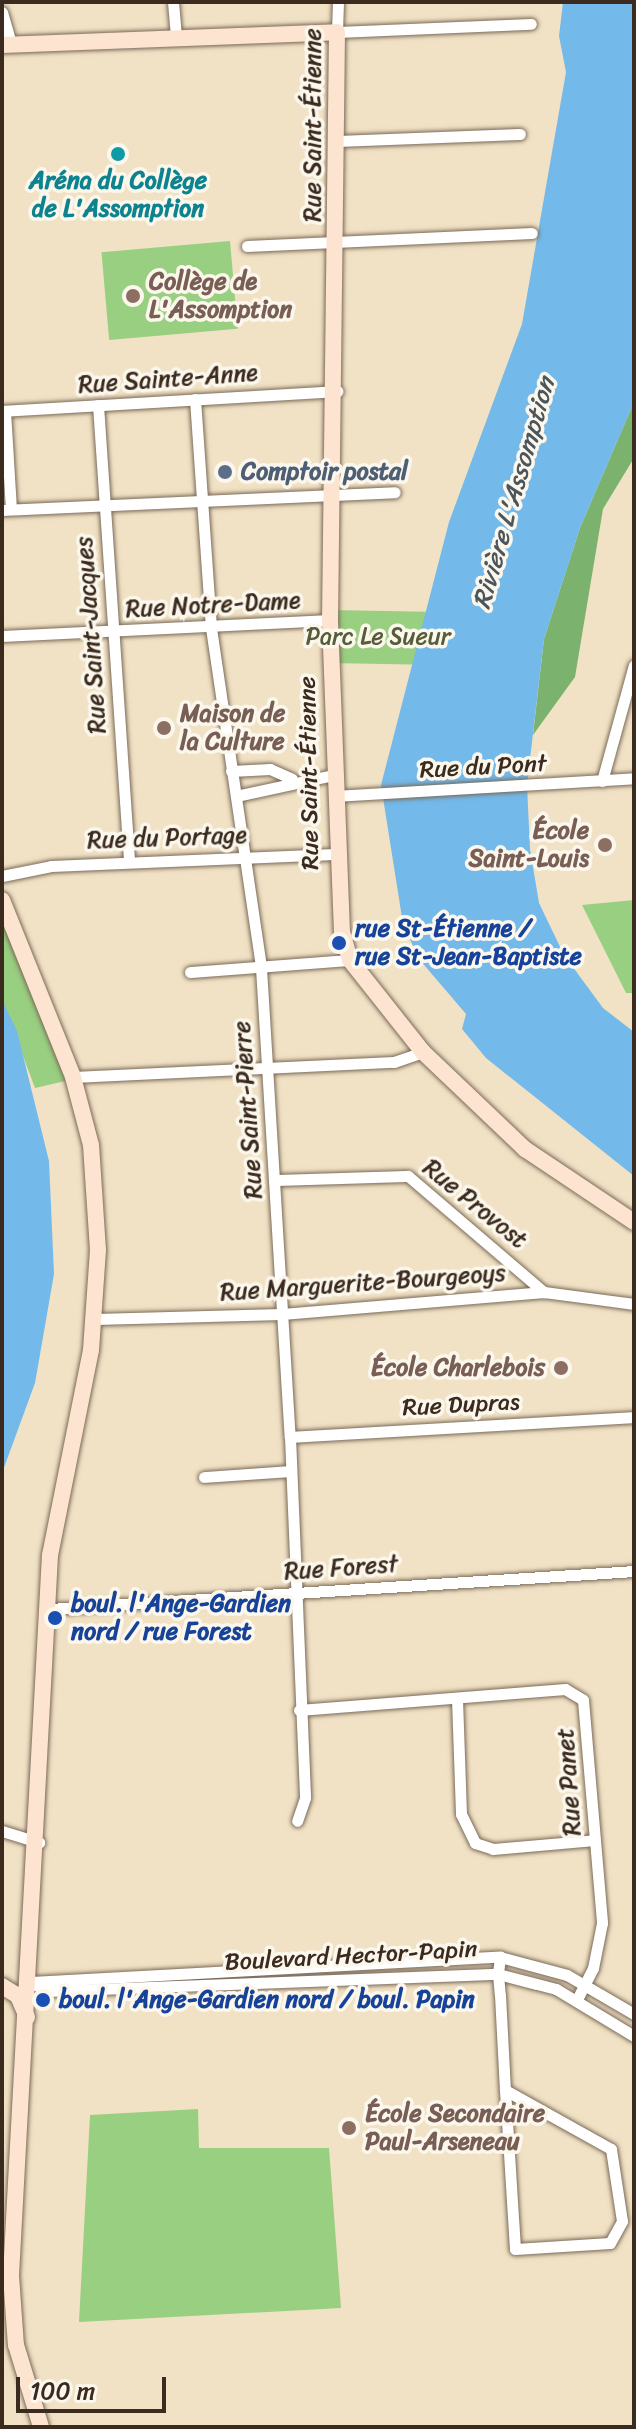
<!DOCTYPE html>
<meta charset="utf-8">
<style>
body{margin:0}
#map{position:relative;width:636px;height:2429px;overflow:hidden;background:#f1e2c5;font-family:Sriracha,sans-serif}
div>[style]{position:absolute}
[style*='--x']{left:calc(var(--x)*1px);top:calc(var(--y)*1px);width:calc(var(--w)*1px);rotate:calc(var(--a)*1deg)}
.green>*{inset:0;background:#99cf80;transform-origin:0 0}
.forest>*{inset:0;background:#7ab26e}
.water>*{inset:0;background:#73b9ea}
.roads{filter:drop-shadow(0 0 2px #7b6a58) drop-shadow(0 0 2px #7b6a58)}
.street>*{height:11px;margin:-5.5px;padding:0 5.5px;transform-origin:5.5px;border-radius:5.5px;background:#fff}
.secondary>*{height:16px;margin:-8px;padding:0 8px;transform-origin:8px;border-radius:8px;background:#fde4d1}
.dots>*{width:22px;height:22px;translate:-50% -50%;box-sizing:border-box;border:4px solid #fbf7ec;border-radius:50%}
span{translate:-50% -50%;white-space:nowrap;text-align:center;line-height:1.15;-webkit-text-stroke:7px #fbf7ec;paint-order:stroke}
.street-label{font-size:24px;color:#3b2a1e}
.culture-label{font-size:24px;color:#0d838f;font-weight:700}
.education-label{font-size:24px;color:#785e54;font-weight:700}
.left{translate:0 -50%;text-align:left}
.right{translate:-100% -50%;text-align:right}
.service-label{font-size:24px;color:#4e5e75;font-weight:700}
.park-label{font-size:24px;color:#575c3b}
.transit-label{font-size:24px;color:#164399;font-weight:700}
.water-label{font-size:26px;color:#4c555b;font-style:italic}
.frame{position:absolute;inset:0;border:4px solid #3b2a1e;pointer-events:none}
.scale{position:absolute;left:16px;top:2377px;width:150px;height:36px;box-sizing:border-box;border:4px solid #3b2a1e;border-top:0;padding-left:10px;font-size:24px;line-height:28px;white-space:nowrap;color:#3b2a1e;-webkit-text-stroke:6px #fbf7ec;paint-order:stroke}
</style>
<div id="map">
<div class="green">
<i style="left:230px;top:241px;width:88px;height:129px;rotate:85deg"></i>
<i style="left:330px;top:610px;width:96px;height:53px;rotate:1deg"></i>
<i style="clip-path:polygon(2px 900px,74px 1079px,35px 1088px,2px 1000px)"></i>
<i style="clip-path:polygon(634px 900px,634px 993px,626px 993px,582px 905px)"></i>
<i style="clip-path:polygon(198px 2109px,199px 2148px,329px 2148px,341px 2308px,79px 2322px,90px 2115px)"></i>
</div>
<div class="forest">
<i style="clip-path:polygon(634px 402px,634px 458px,603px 509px,575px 677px,533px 735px,544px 639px,580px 528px)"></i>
</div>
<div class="water">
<i style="clip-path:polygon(563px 2px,634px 2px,634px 402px,580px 528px,544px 639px,527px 785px,530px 849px,539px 903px,564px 955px,603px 1008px,634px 1032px,634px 1176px,486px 1058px,462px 1029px,466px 1014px,419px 959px,403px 924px,381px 785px,449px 522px,522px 324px,566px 72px,559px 36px)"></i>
<i style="clip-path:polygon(2px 1000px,17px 1031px,49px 1161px,54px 1274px,35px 1383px,2px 1473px)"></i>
</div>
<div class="roads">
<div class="street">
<i style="--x:173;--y:2;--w:37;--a:85"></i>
<i style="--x:338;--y:2;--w:30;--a:92"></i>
<i style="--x:337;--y:32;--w:194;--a:-2.4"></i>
<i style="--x:2;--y:12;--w:33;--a:74"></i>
<i style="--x:336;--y:141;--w:184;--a:-2.2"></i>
<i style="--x:247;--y:246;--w:285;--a:-2.6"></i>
<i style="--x:195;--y:399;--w:230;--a:86"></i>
<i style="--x:211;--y:628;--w:344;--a:81.6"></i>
<i style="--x:261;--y:968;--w:470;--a:86.5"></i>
<i style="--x:290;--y:1437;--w:361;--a:87.6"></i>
<i style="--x:305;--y:1798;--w:24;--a:109"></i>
<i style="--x:98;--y:405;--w:457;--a:86.1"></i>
<i style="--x:2;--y:411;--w:336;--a:-3.4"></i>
<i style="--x:5;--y:411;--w:98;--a:86.5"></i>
<i style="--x:2;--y:510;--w:393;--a:-2.6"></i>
<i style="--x:2;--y:636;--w:328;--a:-2.8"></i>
<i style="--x:231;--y:771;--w:39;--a:-3"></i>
<i style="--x:270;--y:769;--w:24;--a:24"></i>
<i style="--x:602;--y:781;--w:120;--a:-74.6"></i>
<i style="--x:236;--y:796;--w:99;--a:-12.2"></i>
<i style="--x:334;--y:796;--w:301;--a:-3.4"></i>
<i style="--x:2;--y:876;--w:50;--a:-11.5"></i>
<i style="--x:51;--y:866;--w:284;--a:-2.4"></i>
<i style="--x:190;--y:972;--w:160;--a:-4.3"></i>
<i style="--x:73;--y:1077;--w:321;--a:-2.7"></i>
<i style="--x:394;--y:1062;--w:31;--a:-19"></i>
<i style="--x:274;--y:1180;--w:134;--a:-1.7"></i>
<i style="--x:408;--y:1176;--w:179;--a:40.5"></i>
<i style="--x:95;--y:1319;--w:187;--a:-1.5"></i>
<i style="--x:282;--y:1314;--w:263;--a:-4.8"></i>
<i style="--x:544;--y:1292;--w:91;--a:7.6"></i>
<i style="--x:290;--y:1437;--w:345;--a:-3.3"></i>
<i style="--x:204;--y:1477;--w:85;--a:-4"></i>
<i style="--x:50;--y:1609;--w:585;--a:-3.72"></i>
<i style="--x:457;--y:1699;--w:115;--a:88"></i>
<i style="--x:461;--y:1814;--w:32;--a:64"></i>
<i style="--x:475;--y:1843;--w:19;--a:18"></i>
<i style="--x:493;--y:1849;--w:102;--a:-5"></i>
<i style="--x:299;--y:1710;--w:267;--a:-4.5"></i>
<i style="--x:565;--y:1689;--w:21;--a:31"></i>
<i style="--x:583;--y:1700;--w:224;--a:85.1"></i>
<i style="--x:602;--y:1923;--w:46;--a:101.3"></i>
<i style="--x:593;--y:1968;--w:35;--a:117"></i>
<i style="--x:2;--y:1831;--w:39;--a:17"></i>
<i style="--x:500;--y:1957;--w:17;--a:97"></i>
<i style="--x:498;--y:1974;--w:21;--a:85"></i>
<i style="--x:500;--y:1995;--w:95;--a:87"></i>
<i style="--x:505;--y:2090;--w:159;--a:86.4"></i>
<i style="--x:515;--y:2249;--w:95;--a:-3.6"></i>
<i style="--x:610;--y:2243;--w:25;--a:-61"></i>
<i style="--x:622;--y:2221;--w:73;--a:-98.7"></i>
<i style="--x:611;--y:2149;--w:121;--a:-150.9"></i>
<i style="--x:31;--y:1982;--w:17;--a:31"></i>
<i style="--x:46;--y:1991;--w:452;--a:-2.2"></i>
<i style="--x:498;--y:1974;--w:60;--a:14.5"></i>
<i style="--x:556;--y:1989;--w:91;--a:31.1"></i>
<i style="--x:31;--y:1982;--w:470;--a:-3.1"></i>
<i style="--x:500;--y:1957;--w:69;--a:15"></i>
<i style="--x:567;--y:1975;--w:78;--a:30.2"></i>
</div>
<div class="secondary">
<i style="--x:2;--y:45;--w:335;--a:-2.2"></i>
<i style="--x:337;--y:32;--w:588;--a:90.68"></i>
<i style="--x:330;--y:620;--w:312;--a:87.8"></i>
<i style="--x:342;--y:932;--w:29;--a:74"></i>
<i style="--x:350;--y:960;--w:117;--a:51.6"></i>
<i style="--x:423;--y:1052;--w:141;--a:43.6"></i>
<i style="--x:525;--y:1149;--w:131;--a:33.8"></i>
<i style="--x:2;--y:900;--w:191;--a:68.1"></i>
<i style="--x:73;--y:1077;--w:70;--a:75.2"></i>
<i style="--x:91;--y:1145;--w:105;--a:86.2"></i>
<i style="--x:98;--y:1250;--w:100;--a:94"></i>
<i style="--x:91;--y:1350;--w:209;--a:101.3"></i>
<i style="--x:50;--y:1555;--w:722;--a:93.1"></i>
<i style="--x:11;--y:2276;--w:69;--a:85.9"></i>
<i style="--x:16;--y:2345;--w:86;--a:73"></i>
<i style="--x:2;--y:1986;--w:19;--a:32"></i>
<i style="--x:18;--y:1996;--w:23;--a:67"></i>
</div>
</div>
<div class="dots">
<i style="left:118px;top:154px;background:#0f9aa8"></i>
<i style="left:133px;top:296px;background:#8d6e63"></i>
<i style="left:225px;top:472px;background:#5c6f8a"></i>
<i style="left:164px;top:728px;background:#8d6e63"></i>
<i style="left:605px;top:845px;background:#8d6e63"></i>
<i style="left:339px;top:943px;background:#1a4fb4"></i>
<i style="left:561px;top:1368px;background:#8d6e63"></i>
<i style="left:55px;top:1618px;background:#1a4fb4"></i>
<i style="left:43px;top:2000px;background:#1a4fb4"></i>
<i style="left:349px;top:2128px;background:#8d6e63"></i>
</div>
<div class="street-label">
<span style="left:313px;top:125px;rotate:-90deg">Rue Saint-Étienne</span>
<span style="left:168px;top:379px;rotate:-4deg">Rue Sainte-Anne</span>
<span style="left:213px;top:605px;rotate:-3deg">Rue Notre-Dame</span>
<span style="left:91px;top:635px;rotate:-94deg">Rue Saint-Jacques</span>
<span style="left:483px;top:767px;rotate:-3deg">Rue du Pont</span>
<span style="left:309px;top:773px;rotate:-91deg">Rue Saint-Étienne</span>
<span style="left:167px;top:838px;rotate:-2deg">Rue du Portage</span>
<span style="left:248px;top:1110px;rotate:-94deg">Rue Saint-Pierre</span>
<span style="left:475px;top:1204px;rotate:39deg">Rue Provost</span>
<span style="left:363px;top:1283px;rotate:-4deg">Rue Marguerite-Bourgeoys</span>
<span style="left:461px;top:1405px;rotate:-3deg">Rue Dupras</span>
<span style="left:341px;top:1568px;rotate:-4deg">Rue Forest</span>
<span style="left:569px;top:1782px;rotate:-94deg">Rue Panet</span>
<span style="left:351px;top:1956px;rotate:-3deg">Boulevard Hector-Papin</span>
</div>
<div class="culture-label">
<span style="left:118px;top:195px">Aréna du Collège<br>de L'Assomption</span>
</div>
<div class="education-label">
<span class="left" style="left:149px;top:296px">Collège de<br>L'Assomption</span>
<span class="left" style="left:180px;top:728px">Maison de<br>la Culture</span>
<span class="right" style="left:589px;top:845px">École<br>Saint-Louis</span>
<span class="right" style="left:545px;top:1368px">École Charlebois</span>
<span class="left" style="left:365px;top:2128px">École Secondaire<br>Paul-Arseneau</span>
</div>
<div class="service-label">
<span class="left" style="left:241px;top:472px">Comptoir postal</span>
</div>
<div class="park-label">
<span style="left:378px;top:637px">Parc Le Sueur</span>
</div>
<div class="transit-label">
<span class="left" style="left:355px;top:943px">rue St-Étienne /<br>rue St-Jean-Baptiste</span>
<span class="left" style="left:71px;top:1618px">boul. l'Ange-Gardien<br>nord / rue Forest</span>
<span class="left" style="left:59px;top:2000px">boul. l'Ange-Gardien nord / boul. Papin</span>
</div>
<div class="water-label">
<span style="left:514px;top:493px;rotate:-74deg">Rivière L'Assomption</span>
</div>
<div class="frame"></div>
<div class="scale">100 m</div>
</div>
